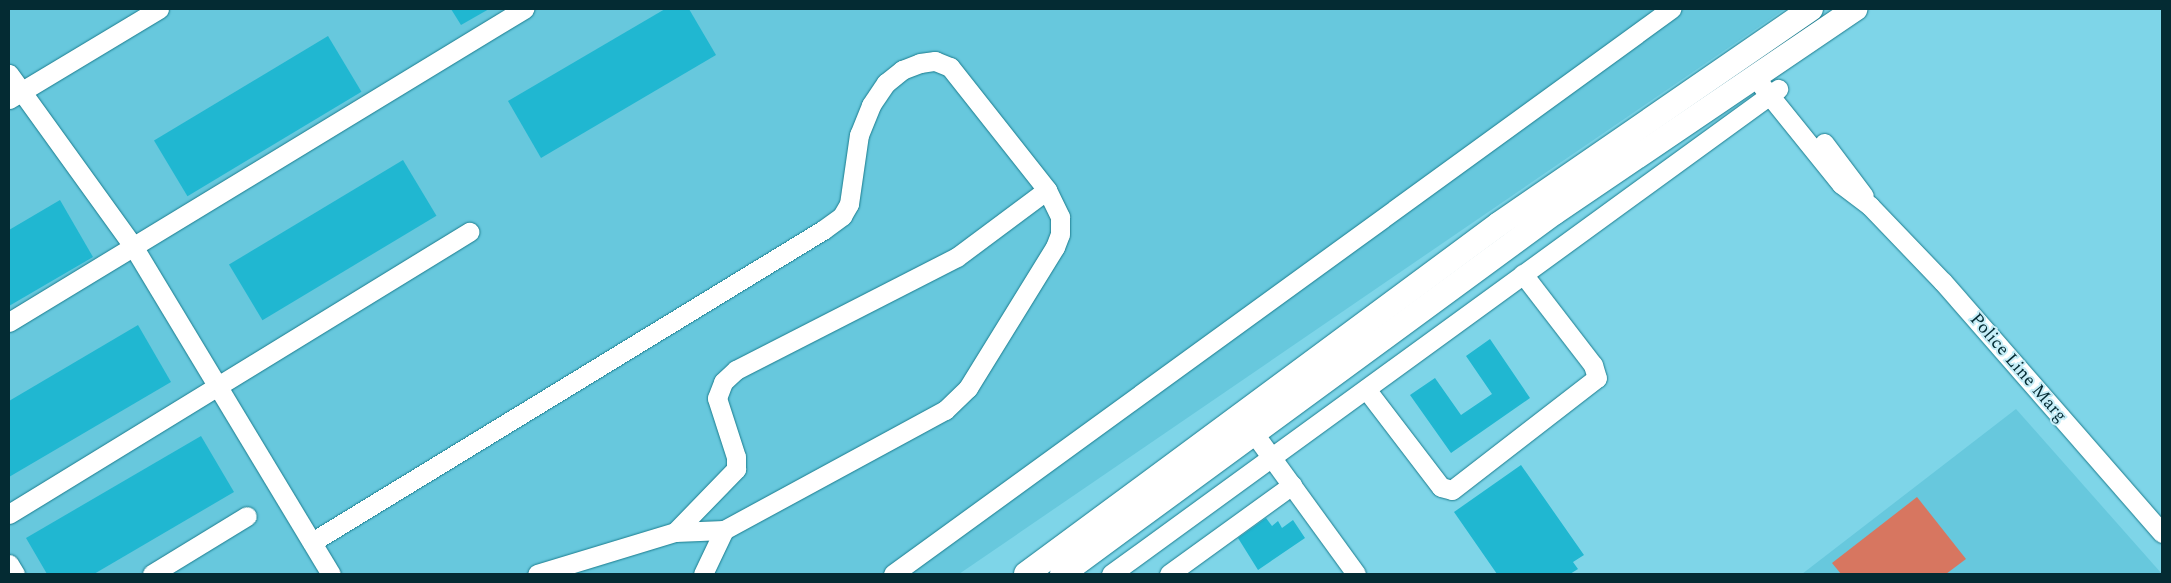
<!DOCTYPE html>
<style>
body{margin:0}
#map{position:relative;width:2171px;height:583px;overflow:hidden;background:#7ed5e8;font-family:Spectral,serif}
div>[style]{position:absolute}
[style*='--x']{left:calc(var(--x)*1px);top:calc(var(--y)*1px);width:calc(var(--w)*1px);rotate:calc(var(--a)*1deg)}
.built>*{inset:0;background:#67c8dd}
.green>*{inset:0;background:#d77660}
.building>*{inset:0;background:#20b7d1;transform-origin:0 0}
.roads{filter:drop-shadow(0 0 1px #1b7c8e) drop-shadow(0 0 1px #1b7c8e)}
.minor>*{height:19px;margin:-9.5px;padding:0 9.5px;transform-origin:9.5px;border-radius:9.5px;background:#fff}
.major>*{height:24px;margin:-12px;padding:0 12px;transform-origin:12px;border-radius:12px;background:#fff}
span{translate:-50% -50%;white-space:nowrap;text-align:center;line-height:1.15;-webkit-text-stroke:4px #c6eef8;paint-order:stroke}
.street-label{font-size:18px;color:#042b33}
.frame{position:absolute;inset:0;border:10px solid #042b33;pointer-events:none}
</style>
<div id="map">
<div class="built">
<i style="clip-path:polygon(9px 9px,1785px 9px,959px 574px,9px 574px)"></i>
<i style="clip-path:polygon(2016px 409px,2162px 574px,1802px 574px)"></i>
</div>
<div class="green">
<i style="clip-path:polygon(1917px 497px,1966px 559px,1946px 574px,1841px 574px,1832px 563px)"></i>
</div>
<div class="building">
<i style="clip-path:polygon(451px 9px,489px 9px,461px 25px)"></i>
<i style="clip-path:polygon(665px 9px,689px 9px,716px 55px,541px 158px,508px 101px)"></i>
<i style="left:328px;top:36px;width:65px;height:203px;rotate:59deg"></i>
<i style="left:403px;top:160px;width:65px;height:203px;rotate:59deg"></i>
<i style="clip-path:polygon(60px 200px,93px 257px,9px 306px,9px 230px)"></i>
<i style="clip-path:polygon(138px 325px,171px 382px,9px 477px,9px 401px)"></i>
<i style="clip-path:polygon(1490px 339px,1530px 398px,1451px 453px,1410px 395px,1435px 378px,1461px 415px,1492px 394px,1466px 356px)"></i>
<i style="clip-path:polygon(201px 436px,234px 492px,94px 574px,47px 574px,26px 538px)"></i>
<i style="clip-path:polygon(1521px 465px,1584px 555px,1573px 562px,1578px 569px,1570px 574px,1497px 574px,1454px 512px)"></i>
<i style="clip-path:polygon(1266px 518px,1272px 526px,1278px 521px,1282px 528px,1293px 520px,1305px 538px,1258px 570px,1238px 538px)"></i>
</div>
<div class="roads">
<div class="minor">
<i style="--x:9;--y:74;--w:212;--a:54.2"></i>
<i style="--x:133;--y:246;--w:383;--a:58.9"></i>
<i style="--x:1762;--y:86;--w:126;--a:51.1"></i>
<i style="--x:1841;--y:184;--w:36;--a:37"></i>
<i style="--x:1870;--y:206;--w:105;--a:46.2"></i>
<i style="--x:1943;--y:282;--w:333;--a:48.9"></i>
<i style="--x:9;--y:99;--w:175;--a:-31"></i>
<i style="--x:1824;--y:143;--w:66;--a:53"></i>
<i style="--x:9;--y:322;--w:603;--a:-31.29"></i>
<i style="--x:1366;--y:389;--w:123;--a:52.6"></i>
<i style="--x:1441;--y:487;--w:11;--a:15"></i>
<i style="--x:1452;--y:490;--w:183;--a:-37.7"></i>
<i style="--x:1597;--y:378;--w:14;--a:-107"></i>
<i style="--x:1593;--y:365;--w:115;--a:-127.6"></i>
<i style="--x:1253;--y:432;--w:175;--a:54"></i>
<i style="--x:9;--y:514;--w:540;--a:-31.51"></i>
<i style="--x:675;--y:532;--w:88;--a:-45.9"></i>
<i style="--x:736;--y:469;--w:12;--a:-90"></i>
<i style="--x:736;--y:457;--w:62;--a:-107.9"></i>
<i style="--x:717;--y:398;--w:17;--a:-69"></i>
<i style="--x:723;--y:382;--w:18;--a:-43"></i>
<i style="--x:736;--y:370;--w:248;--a:-27.1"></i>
<i style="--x:957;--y:257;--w:112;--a:-36.7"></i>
<i style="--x:312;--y:542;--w:599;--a:-31.41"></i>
<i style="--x:823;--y:230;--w:24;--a:-36"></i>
<i style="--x:842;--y:216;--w:14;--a:-60"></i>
<i style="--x:849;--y:204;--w:70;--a:-81.8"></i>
<i style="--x:859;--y:135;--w:32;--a:-68"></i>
<i style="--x:871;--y:105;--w:27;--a:-56"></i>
<i style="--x:886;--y:83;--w:21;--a:-39"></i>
<i style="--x:902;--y:70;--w:19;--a:-21"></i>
<i style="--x:920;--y:63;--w:15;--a:-8"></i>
<i style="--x:935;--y:61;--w:16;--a:22"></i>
<i style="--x:950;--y:67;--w:157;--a:51.7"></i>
<i style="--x:1047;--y:190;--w:30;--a:64"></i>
<i style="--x:1060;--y:217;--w:17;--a:90"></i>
<i style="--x:1060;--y:234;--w:14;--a:111"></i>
<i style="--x:1055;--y:247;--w:166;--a:121.7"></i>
<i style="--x:968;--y:388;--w:32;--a:136"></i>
<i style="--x:945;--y:410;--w:251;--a:151.5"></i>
<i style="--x:724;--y:530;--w:49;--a:177.7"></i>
<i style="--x:675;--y:532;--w:144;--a:163.1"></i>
<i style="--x:9;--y:564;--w:12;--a:59"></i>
<i style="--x:152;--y:574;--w:111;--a:-31.4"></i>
<i style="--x:703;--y:574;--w:49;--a:-64.5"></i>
<i style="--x:893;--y:574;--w:962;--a:-35.99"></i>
<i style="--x:1111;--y:574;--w:825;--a:-36.02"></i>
<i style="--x:1169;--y:574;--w:152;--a:-35.9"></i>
</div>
<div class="major">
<i style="--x:1026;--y:574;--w:588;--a:-36.5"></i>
<i style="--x:1499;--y:224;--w:379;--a:-34.6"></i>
<i style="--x:1062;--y:574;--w:610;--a:-36.27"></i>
<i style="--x:1554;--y:213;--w:364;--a:-34.1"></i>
</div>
</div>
<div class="street-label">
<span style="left:2018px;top:368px;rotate:49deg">Police Line Marg</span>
</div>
<div class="frame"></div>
</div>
